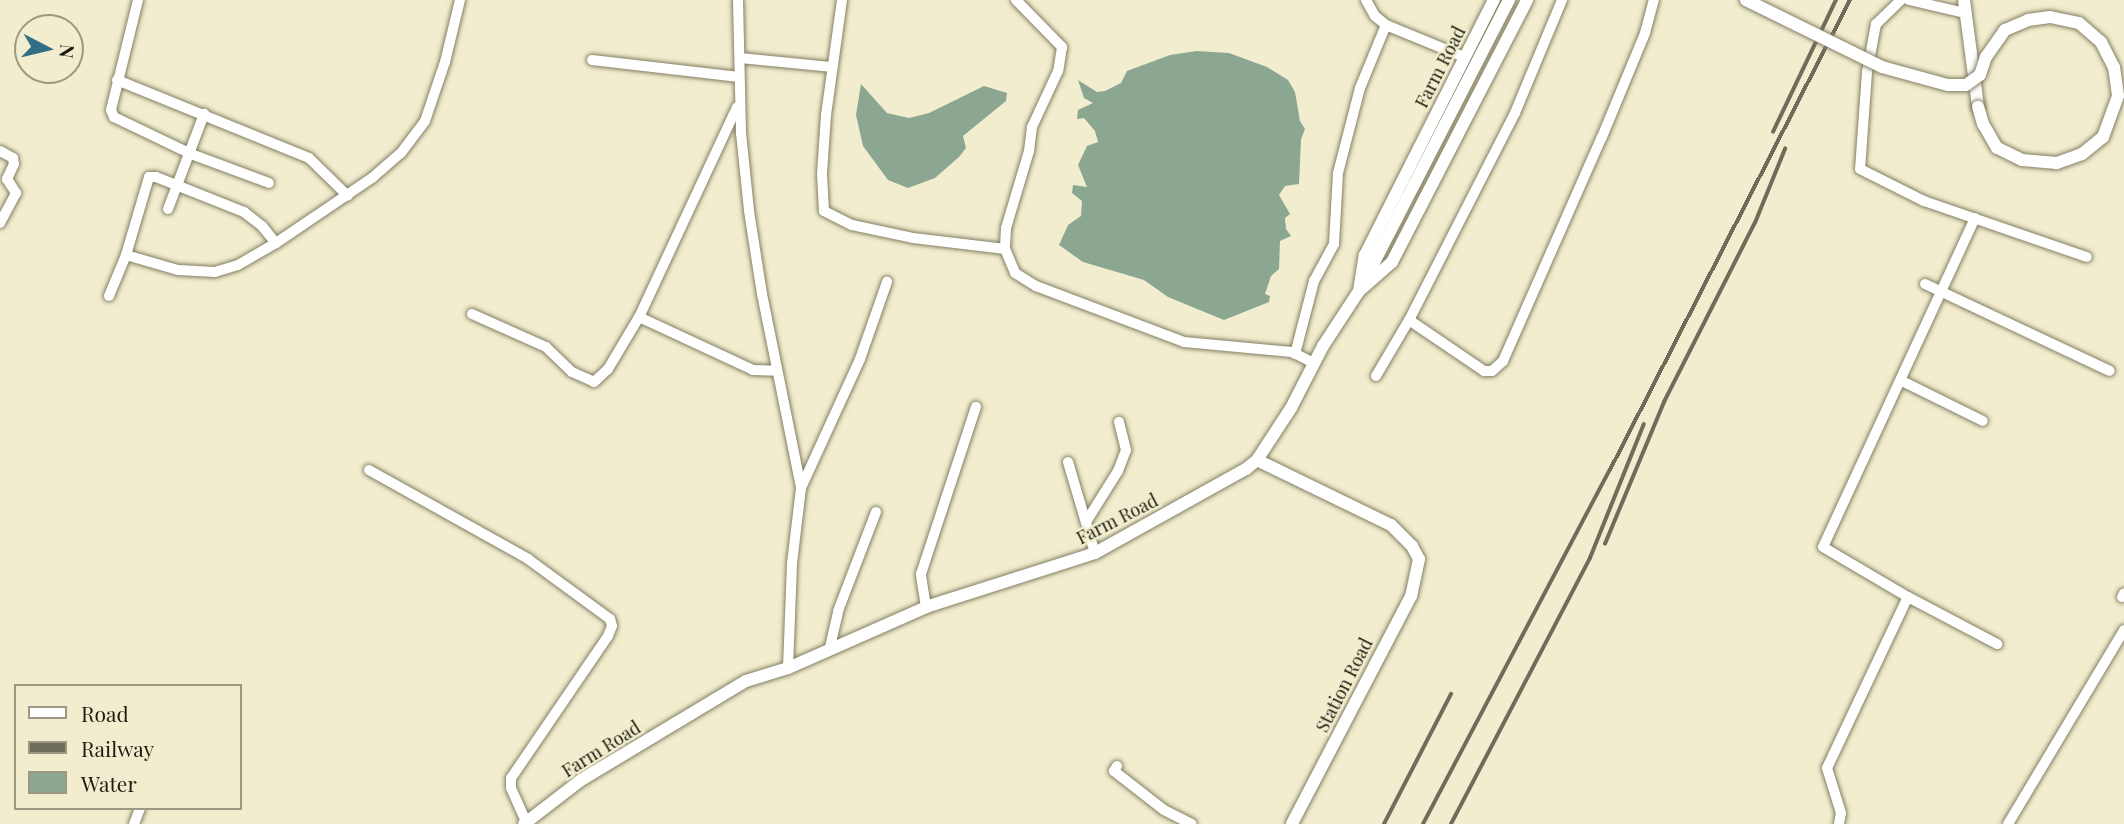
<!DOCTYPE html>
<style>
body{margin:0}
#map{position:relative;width:2124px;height:824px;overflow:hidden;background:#f1edce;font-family:"Playfair Display",serif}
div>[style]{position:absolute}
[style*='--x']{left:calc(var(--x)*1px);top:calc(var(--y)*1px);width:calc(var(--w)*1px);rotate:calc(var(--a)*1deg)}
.water>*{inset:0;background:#8ca791}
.roads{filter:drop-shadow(0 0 2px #837f63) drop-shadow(0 0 2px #837f63)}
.street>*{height:10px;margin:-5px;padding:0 5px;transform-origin:5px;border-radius:5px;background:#fff}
.secondary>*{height:12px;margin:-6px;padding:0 6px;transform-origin:6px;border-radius:6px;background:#fff}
.rail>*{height:3.5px;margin:-1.75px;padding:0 1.75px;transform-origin:1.75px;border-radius:1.75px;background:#6f6c5a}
.bridges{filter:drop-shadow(0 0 2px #837f63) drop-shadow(0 0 2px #837f63)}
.secondary-bridge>*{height:12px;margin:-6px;padding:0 6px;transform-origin:6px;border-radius:6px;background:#fff}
span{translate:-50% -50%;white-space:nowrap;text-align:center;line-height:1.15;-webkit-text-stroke:5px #f1edce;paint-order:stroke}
.street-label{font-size:18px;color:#1d1b10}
.legend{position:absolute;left:14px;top:684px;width:228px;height:126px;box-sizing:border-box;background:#f1edce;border:2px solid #9c9982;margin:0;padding:9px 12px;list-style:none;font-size:21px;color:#1d1b10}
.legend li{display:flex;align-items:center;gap:14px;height:35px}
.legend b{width:35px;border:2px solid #9c9982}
.north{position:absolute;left:14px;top:14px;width:70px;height:70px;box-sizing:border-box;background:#f1edce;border:2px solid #9c9982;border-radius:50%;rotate:97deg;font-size:19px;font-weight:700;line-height:28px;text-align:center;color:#1d1b10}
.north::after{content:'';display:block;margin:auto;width:24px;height:32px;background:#326e85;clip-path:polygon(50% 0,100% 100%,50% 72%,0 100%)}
</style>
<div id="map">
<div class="water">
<i style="clip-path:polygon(1197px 51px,1229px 53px,1267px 67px,1288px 80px,1295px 92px,1300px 121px,1305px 129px,1301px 139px,1299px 184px,1285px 186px,1279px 195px,1290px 214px,1285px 218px,1286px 229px,1291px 236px,1280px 241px,1279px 269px,1271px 276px,1265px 294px,1270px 296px,1269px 302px,1224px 320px,1168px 297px,1144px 280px,1083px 262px,1059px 245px,1068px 225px,1081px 216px,1082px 201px,1072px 193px,1073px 185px,1087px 187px,1078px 165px,1087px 146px,1098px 142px,1095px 131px,1084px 118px,1077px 119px,1078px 110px,1093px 103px,1084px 98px,1078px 80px,1097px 92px,1105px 91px,1121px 83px,1127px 71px,1170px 55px)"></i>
<i style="clip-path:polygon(861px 84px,887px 113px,909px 118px,929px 113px,984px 86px,1007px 93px,1006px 101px,963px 136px,966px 148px,959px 157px,935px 178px,908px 188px,888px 180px,863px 146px,856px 115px)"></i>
</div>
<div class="roads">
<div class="street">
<i style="--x:138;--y:0;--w:113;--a:103.8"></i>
<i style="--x:111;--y:110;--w:8;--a:67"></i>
<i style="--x:114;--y:117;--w:85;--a:25.7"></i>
<i style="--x:191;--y:154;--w:83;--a:20.4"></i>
<i style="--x:738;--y:0;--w:133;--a:88.7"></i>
<i style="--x:741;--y:133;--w:78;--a:84.1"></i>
<i style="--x:749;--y:211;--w:84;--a:81.1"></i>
<i style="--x:762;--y:294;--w:198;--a:78.6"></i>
<i style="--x:801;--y:488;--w:77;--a:96.8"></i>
<i style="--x:792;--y:564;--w:104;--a:92.2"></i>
<i style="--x:842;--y:0;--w:116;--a:97.9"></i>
<i style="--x:826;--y:115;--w:59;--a:93.9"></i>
<i style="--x:822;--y:174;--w:37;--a:87"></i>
<i style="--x:824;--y:211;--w:31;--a:27"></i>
<i style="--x:852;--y:225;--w:62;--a:12"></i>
<i style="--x:913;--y:238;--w:93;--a:6.8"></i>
<i style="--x:1016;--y:0;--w:66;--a:45.6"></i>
<i style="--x:1062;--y:47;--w:24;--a:99"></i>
<i style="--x:1058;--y:71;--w:62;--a:114.9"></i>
<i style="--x:1032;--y:127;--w:24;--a:97"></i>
<i style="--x:1029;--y:151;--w:80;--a:106.6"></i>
<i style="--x:1006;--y:228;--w:21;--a:93"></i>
<i style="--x:1005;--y:249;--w:26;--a:67"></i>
<i style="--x:1015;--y:273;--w:25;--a:32"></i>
<i style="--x:1036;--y:286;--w:158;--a:20.7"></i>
<i style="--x:1184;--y:342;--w:108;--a:5.3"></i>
<i style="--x:1292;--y:352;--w:25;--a:27"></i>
<i style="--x:1366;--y:0;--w:18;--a:61"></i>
<i style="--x:1375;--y:16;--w:14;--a:39"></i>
<i style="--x:1386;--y:25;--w:84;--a:22.3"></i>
<i style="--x:1562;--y:0;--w:122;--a:112.6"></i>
<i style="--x:1515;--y:113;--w:233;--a:117.1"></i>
<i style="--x:1409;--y:320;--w:91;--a:34.2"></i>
<i style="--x:1484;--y:371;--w:8;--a:0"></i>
<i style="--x:1492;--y:371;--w:15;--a:-42"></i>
<i style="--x:1503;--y:361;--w:245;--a:-66.2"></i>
<i style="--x:1602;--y:137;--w:113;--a:-67.5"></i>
<i style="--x:1645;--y:33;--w:34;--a:-75"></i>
<i style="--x:1901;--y:0;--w:35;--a:136"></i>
<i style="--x:1876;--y:24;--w:49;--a:100.6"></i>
<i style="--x:1867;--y:72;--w:97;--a:94.1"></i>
<i style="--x:1860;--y:169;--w:72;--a:26.6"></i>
<i style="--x:1924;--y:201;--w:172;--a:19"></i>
<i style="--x:1909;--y:0;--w:57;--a:13.1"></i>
<i style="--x:740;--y:58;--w:91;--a:5.6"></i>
<i style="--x:592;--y:60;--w:148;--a:6.6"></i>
<i style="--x:117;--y:80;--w:207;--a:22.1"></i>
<i style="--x:309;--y:158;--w:54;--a:44.3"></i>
<i style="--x:737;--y:107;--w:232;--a:115"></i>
<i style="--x:639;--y:317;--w:126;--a:24.9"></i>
<i style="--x:753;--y:370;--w:24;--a:2"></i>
<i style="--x:0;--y:151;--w:15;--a:28"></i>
<i style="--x:13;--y:158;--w:6;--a:81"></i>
<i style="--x:14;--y:164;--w:17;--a:115"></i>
<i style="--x:7;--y:179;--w:17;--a:57"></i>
<i style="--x:16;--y:193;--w:34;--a:118"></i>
<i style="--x:168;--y:209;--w:102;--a:-69.2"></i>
<i style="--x:1975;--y:218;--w:362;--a:114.8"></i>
<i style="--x:1823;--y:547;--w:99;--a:30.5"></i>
<i style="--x:1908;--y:597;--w:101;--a:27.8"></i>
<i style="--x:126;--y:255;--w:54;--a:16.1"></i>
<i style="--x:178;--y:270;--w:37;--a:3"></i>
<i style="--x:215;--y:272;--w:24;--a:-17"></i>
<i style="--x:238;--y:265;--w:44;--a:-30.1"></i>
<i style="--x:276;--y:243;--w:116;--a:-34.1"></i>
<i style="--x:372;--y:178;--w:38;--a:-41"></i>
<i style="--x:401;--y:153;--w:40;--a:-53"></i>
<i style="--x:425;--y:121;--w:62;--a:-71.3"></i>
<i style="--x:445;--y:62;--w:64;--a:-76.4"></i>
<i style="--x:1925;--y:284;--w:204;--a:25.2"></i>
<i style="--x:109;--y:296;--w:44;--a:-67.5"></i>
<i style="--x:126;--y:255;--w:81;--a:-73.6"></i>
<i style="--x:149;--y:177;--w:7;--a:0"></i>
<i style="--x:156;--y:177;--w:95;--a:21.7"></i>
<i style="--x:244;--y:212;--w:23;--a:38"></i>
<i style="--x:262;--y:226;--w:22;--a:51"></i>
<i style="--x:472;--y:314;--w:81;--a:24"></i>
<i style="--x:546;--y:347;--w:36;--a:44"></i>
<i style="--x:572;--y:372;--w:24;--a:24"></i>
<i style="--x:594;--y:382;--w:19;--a:-43"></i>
<i style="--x:608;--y:369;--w:61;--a:-59.2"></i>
<i style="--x:1295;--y:354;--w:75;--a:-75.4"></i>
<i style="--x:1314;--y:281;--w:42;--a:-61.6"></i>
<i style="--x:1334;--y:244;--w:71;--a:-86.8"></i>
<i style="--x:1338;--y:173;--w:88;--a:-75.5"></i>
<i style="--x:1360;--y:88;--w:68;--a:-67.6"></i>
<i style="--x:1376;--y:376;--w:65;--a:-59.5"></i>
<i style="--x:1902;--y:381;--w:90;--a:26.3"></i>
<i style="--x:1068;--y:462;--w:95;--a:73.5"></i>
<i style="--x:369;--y:470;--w:182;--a:29.2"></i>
<i style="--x:528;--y:559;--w:102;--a:36.2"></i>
<i style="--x:610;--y:619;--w:7;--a:74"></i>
<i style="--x:612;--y:626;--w:11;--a:112"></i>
<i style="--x:608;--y:636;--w:172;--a:124.3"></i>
<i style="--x:511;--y:778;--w:10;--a:90"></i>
<i style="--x:511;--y:788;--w:37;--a:66"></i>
<i style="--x:801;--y:488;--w:142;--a:-65.4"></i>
<i style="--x:860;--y:359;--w:82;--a:-70.7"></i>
<i style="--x:1086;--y:522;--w:60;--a:-57.9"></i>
<i style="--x:1118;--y:471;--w:22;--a:-69"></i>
<i style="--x:1126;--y:450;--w:29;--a:-104"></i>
<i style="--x:2122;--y:597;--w:4;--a:-63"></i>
<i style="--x:926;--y:607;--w:33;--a:-99"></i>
<i style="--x:921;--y:574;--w:176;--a:-71.8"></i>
<i style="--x:830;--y:647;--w:37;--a:-77"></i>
<i style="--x:838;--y:611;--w:106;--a:-69"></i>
<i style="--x:1117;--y:766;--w:6;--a:121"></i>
<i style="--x:1114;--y:771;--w:63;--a:38"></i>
<i style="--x:1164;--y:810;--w:31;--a:27"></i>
<i style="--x:134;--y:824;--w:17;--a:-69"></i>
<i style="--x:1839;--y:824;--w:11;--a:-80"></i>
<i style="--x:1841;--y:813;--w:47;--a:-107.3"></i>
<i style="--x:1827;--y:768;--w:189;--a:-64.7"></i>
<i style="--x:2008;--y:824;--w:226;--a:-59.1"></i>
</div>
<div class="secondary">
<i style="--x:1964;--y:0;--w:108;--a:82.5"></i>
<i style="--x:1364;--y:282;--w:317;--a:-62.8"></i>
<i style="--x:1359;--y:291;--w:44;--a:-41.3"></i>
<i style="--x:1392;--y:262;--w:295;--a:-62.7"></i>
<i style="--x:1257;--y:460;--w:149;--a:25.9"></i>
<i style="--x:1391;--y:525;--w:30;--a:45"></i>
<i style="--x:1412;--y:546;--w:15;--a:62"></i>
<i style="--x:1419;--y:559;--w:38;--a:102"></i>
<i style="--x:1411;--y:596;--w:257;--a:117.6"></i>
<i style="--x:524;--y:824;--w:72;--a:-37.7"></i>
<i style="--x:581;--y:780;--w:192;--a:-31"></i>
<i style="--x:746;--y:681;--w:44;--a:-17.2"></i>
<i style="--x:788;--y:668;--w:151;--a:-23.8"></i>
<i style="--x:926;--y:607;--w:177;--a:-17.7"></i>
<i style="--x:1095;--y:553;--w:173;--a:-29.1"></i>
<i style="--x:1246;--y:469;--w:14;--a:-39"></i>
<i style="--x:1257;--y:460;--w:62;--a:-56.8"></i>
<i style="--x:1291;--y:408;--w:70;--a:-62.7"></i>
<i style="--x:1323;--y:346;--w:66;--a:-56.8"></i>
<i style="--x:1359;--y:291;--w:36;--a:-81"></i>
<i style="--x:1365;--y:255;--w:286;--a:-63.2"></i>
</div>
</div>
<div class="rail">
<i style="--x:1773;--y:132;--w:146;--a:-64.5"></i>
<i style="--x:1605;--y:544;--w:154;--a:-67.4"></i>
<i style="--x:1664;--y:402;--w:201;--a:-63.1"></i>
<i style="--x:1755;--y:223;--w:80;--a:-67.9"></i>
<i style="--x:1384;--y:824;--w:146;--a:-62.7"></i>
<i style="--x:1423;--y:824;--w:400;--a:-62.2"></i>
<i style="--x:1610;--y:470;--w:528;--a:-62.95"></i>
<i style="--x:1451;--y:824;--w:300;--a:-62.4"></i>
<i style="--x:1590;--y:558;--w:144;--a:-68.1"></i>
</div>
<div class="bridges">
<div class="secondary-bridge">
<i style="--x:1746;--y:0;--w:152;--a:26.2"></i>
<i style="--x:1882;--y:67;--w:68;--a:15.3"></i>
<i style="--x:1948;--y:85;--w:18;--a:0"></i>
<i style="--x:1966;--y:85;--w:17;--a:-36"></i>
<i style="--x:1980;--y:75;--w:19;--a:-72"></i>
<i style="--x:1986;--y:57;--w:33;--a:-55"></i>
<i style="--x:2005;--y:30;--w:25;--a:-23"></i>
<i style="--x:2028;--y:20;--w:22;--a:-8"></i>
<i style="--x:2050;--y:17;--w:30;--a:12"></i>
<i style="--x:2079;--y:23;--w:29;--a:41"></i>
<i style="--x:2101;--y:42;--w:28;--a:63"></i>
<i style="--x:2114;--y:67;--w:29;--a:82"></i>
<i style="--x:2118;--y:96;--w:44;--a:110.1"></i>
<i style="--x:2103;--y:137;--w:27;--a:141"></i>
<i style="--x:2082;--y:154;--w:27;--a:160"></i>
<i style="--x:2057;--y:163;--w:35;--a:-175"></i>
<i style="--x:2022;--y:160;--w:28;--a:-154"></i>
<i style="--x:1997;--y:148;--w:28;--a:-120"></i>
<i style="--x:1983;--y:124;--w:18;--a:-106"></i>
</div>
</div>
<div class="street-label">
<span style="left:1440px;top:67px;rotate:-63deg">Farm Road</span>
<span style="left:1117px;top:519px;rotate:-27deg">Farm Road</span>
<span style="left:1344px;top:685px;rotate:-63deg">Station Road</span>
<span style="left:601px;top:749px;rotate:-32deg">Farm Road</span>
</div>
<ul class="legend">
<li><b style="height:9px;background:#fff"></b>Road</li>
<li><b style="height:9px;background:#6f6c5a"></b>Railway</li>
<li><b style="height:19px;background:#8ca791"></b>Water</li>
</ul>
<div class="north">N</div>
</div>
